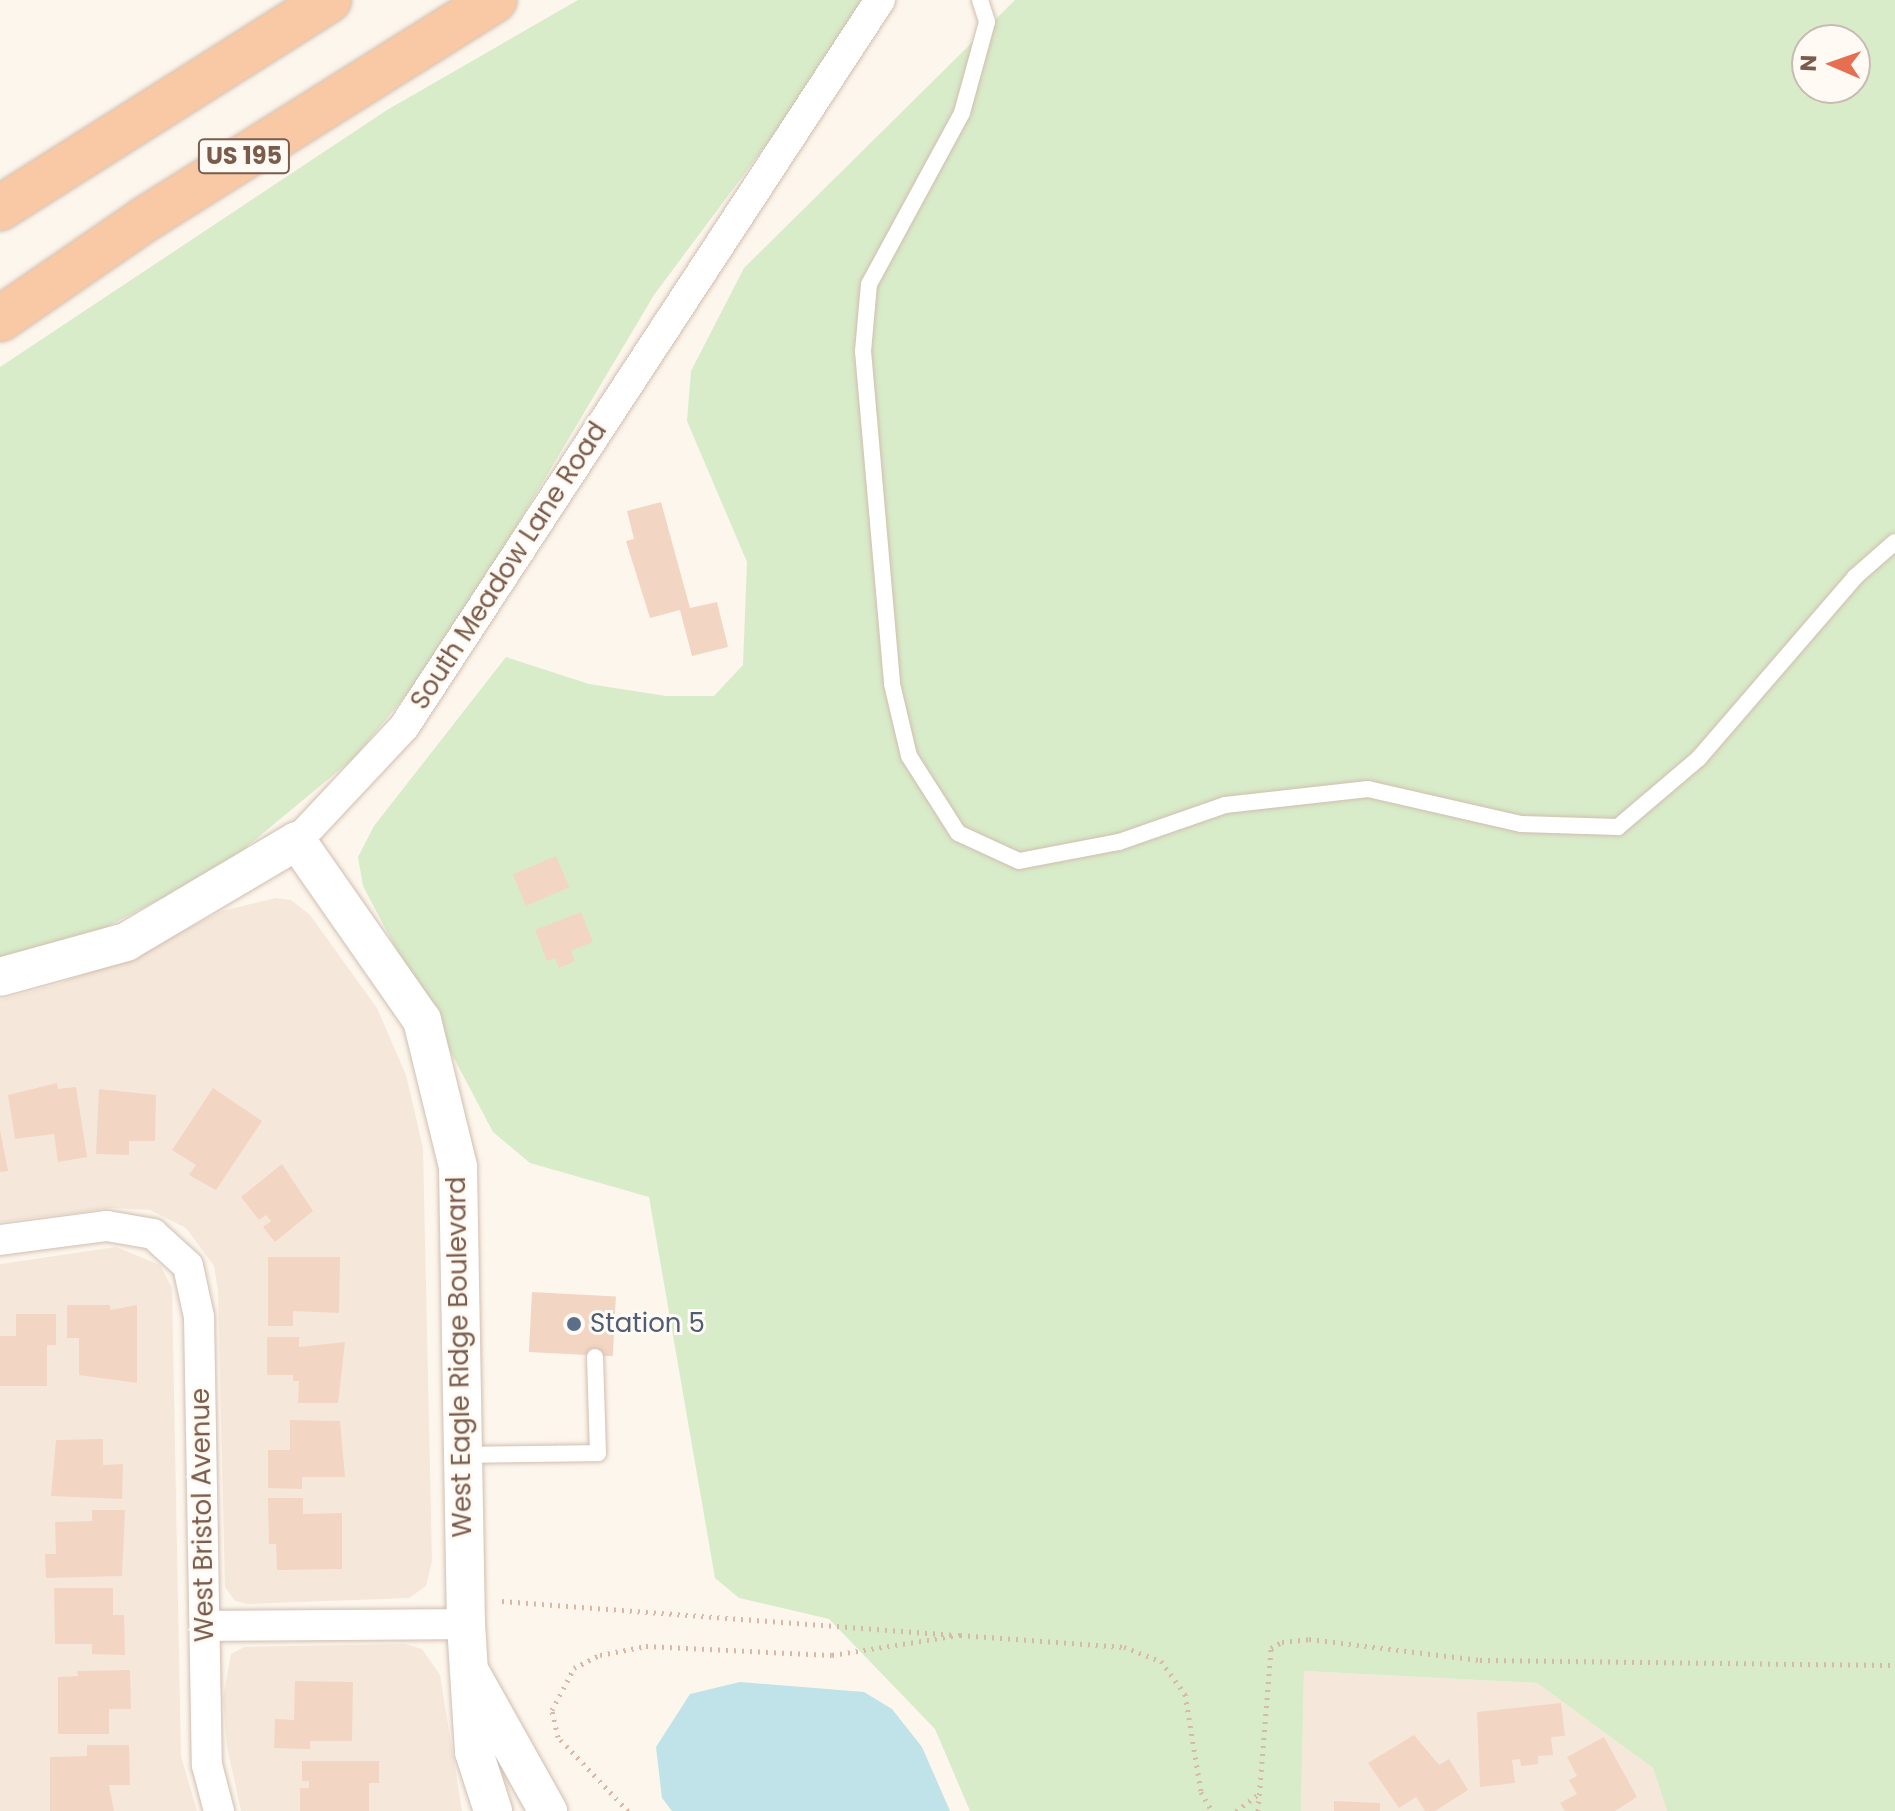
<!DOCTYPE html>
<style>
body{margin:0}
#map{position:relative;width:1895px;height:1811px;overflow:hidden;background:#fdf6ec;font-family:Poppins,sans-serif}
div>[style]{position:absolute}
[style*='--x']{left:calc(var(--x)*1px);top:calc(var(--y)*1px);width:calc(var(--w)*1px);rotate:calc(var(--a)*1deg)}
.residential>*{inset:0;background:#f5e8da}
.green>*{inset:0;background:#d8ecc9}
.water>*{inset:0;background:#bfe3e8}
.building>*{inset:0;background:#f3d5c3;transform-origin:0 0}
.path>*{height:5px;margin-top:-2.5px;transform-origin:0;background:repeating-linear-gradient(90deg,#d9b8a5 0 2px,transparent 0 8px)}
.roads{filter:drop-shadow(0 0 2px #d1beb0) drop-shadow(0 0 2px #d1beb0)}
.service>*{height:16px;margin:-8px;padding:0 8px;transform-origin:8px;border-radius:8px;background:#fff}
.minor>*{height:30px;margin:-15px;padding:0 15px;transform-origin:15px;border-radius:15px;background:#fff}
.tertiary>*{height:38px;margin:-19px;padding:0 19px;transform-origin:19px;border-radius:19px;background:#fff}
.trunk>*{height:44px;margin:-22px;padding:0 22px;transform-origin:22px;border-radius:22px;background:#f9c8a4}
.dots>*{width:22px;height:22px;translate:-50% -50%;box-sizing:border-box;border:4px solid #fffaf3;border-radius:50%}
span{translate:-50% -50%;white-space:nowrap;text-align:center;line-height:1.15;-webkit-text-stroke:6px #fffaf3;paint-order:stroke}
.shield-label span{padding:2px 6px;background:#fffaf3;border:2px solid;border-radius:6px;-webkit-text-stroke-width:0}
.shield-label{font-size:24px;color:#7a5c4d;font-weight:700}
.street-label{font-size:26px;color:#7a5c4d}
.service-label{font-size:26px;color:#4e5e75}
.left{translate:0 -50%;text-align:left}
.north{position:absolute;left:1791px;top:24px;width:80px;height:80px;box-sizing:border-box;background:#fffaf3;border:2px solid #cabbb1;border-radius:50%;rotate:272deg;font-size:22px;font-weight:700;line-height:32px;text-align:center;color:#7a5c4d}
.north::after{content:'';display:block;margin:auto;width:28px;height:36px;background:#e76f51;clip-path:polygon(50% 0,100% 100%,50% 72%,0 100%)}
</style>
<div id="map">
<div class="residential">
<i style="clip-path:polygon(276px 898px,291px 900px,310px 915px,377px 1008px,406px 1075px,423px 1148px,432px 1561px,426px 1586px,409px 1598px,248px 1604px,235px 1601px,225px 1587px,218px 1291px,214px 1266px,186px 1228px,150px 1210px,112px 1208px,0 1222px,0 1000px,58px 984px,150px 948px,222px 911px)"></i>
<i style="clip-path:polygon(116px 1247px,160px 1265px,172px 1288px,181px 1756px,197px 1811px,0 1811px,0 1264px)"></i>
<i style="clip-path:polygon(405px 1644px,422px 1649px,440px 1675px,462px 1811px,241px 1811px,227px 1747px,223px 1698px,231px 1654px,244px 1647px)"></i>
<i style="clip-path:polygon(1304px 1671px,1537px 1683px,1653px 1768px,1667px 1811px,1301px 1811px)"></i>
</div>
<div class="green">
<i style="clip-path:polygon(578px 0,874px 0,654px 295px,443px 650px,355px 757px,221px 868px,79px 941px,0 963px,0 367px,387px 110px)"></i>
<i style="clip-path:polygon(evenodd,1015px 0,1895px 0,1895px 1811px,1667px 1811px,1653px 1768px,1537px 1683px,1304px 1671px,1301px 1811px,970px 1811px,935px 1729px,829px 1619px,739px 1598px,715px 1578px,649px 1197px,530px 1163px,493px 1132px,363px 886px,358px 857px,374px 826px,506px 657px,589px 684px,666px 696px,714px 696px,743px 665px,747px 562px,687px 421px,691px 371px,744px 268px,1015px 0,1807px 40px,1855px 40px,1855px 88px,1807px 88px,1807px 40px)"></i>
</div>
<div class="water">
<i style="clip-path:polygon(740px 1682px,864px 1692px,892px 1709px,922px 1747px,950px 1811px,672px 1811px,662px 1798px,656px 1747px,690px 1694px)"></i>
</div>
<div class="building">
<i style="clip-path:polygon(661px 502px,690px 608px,717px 602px,728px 647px,692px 656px,680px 610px,650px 618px,626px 541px,634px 539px,627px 511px)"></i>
<i style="left:556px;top:856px;width:34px;height:47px;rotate:67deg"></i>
<i style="clip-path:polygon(581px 912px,593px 942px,571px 951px,575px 961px,559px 968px,555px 958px,547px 961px,535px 930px)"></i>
<i style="clip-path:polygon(57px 1083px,58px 1089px,76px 1087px,87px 1157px,58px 1162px,54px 1134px,15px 1139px,8px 1095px)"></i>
<i style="clip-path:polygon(213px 1088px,262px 1121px,216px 1190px,189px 1175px,196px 1165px,172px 1150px)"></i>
<i style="clip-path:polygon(99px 1089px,156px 1095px,155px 1141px,129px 1141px,129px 1155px,96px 1154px)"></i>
<i style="clip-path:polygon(0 1130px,8px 1171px,0 1172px)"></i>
<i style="clip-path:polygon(282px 1164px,313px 1211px,275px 1242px,263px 1227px,271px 1221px,266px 1215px,259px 1220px,241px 1197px)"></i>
<i style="clip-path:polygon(268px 1257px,340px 1257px,339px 1313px,293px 1311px,293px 1326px,268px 1326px)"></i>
<i style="left:532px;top:1292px;width:84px;height:60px;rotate:3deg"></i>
<i style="clip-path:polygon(67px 1305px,110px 1305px,110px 1310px,137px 1305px,137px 1383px,79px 1375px,79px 1338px,67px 1338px)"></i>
<i style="clip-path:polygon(16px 1314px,56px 1314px,56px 1345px,47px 1345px,47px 1386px,0 1386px,0 1336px,16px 1336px)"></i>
<i style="clip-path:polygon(267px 1337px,299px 1337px,299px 1347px,345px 1342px,338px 1403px,298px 1403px,299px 1381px,293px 1381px,293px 1375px,267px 1375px)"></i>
<i style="clip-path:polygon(290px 1420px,340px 1421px,345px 1477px,302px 1477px,302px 1489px,268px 1488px,268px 1450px,290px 1450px)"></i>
<i style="clip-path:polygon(103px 1439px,103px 1465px,123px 1464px,122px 1499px,51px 1496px,56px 1440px)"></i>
<i style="clip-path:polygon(268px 1498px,303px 1498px,303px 1514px,342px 1513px,342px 1569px,277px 1570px,276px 1544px,269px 1544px)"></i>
<i style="clip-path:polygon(92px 1510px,125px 1510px,122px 1576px,46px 1578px,45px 1554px,56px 1554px,55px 1522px,92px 1521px)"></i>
<i style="clip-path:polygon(54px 1588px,113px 1588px,113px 1615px,124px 1615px,125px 1655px,92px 1654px,92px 1644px,55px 1644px)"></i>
<i style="clip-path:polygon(130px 1670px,131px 1709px,109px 1709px,109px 1734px,58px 1734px,58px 1677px,78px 1676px,77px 1671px)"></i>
<i style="clip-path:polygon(295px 1681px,353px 1682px,352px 1741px,310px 1741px,310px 1749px,274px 1748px,275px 1719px,294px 1720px)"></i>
<i style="clip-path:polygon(1561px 1703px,1565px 1736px,1551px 1737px,1553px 1755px,1538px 1756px,1538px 1764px,1521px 1766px,1520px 1759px,1512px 1760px,1515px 1783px,1480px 1787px,1477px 1712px)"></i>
<i style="clip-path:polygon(1414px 1735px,1439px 1765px,1449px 1759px,1468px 1790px,1435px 1811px,1425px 1811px,1416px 1797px,1399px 1808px,1368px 1763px)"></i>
<i style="clip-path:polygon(1604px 1737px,1637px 1797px,1615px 1811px,1565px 1811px,1560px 1803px,1577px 1794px,1569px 1780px,1577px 1776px,1567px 1757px)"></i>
<i style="clip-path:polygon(87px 1745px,129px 1745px,130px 1785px,109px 1785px,114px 1811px,50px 1811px,50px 1757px,87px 1756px)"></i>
<i style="clip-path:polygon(302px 1761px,379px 1761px,379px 1783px,369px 1783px,369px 1811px,300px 1811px,300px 1788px,309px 1788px,309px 1781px,302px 1781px)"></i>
<i style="clip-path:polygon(1334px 1801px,1380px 1803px,1380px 1811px,1334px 1811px)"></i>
</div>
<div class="path">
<i style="--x:502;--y:1601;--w:451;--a:4.3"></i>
<i style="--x:628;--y:1811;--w:102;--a:-133.4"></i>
<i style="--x:558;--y:1737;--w:28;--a:-103"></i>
<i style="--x:552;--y:1710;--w:47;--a:-62.4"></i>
<i style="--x:574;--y:1668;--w:29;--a:-27"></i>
<i style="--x:600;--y:1655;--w:47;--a:-11.1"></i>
<i style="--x:646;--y:1646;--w:186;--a:2.8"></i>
<i style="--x:832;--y:1655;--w:130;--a:-8.9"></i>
<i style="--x:960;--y:1635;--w:164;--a:4.2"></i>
<i style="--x:1124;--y:1647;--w:40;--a:21"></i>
<i style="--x:1161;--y:1661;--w:41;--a:54"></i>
<i style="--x:1185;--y:1694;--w:99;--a:80.7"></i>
<i style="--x:1201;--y:1792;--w:22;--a:60"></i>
<i style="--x:1236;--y:1811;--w:26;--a:-37"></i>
<i style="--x:1258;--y:1811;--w:164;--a:-85.4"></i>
<i style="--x:1271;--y:1648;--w:13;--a:-29"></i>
<i style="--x:1282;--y:1642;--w:27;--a:-6"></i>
<i style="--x:1309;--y:1639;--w:172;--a:7"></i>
<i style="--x:1480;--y:1660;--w:415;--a:0.7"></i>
</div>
<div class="roads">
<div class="service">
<i style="--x:980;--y:0;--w:23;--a:72"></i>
<i style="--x:987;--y:22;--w:94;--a:105.4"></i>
<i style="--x:962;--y:113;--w:195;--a:118.5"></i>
<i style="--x:869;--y:284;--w:67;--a:95.1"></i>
<i style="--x:863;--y:351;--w:334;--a:85"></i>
<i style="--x:892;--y:684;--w:74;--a:76.7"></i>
<i style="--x:909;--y:756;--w:91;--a:57.5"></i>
<i style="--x:958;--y:833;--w:67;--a:24.7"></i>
<i style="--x:1019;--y:861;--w:102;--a:-10.8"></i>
<i style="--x:1119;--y:842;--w:112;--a:-19.2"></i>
<i style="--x:1225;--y:805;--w:144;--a:-6.4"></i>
<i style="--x:1368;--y:789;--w:157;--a:12.9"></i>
<i style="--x:1521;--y:824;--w:97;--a:1.8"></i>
<i style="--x:1618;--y:827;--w:106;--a:-40.4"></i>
<i style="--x:1699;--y:758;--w:239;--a:-49.2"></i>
<i style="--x:1855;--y:577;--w:53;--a:-41.2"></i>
<i style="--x:463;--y:1455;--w:135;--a:-0.8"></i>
<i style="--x:598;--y:1453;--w:96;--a:-91.8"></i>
</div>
<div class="minor">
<i style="--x:297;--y:841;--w:156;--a:-46.8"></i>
<i style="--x:404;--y:727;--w:869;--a:-56.79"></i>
<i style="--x:0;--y:1240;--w:108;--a:-7.5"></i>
<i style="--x:107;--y:1226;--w:47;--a:9.9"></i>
<i style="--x:153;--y:1234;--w:47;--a:42.4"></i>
<i style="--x:188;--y:1266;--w:52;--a:77.8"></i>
<i style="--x:199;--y:1317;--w:448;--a:89"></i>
<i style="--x:207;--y:1765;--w:48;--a:75.4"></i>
<i style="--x:205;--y:1626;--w:261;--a:-0.4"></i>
</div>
<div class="tertiary">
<i style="--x:0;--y:977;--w:131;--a:-15.5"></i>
<i style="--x:126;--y:942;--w:199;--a:-30.6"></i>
<i style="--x:297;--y:841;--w:218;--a:55.1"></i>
<i style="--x:422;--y:1020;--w:151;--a:76.2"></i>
<i style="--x:458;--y:1167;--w:457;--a:89"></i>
<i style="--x:466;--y:1624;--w:128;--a:86.4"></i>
<i style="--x:474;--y:1752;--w:62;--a:72.1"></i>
<i style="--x:473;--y:1677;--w:154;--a:60.8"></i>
</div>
<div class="trunk">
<i style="--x:0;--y:208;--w:389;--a:-32.3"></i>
<i style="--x:0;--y:319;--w:178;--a:-34.5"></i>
<i style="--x:147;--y:218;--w:410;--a:-32.1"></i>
</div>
</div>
<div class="dots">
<i style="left:574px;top:1324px;background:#5c6f8a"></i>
</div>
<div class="shield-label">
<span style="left:244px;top:156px">US 195</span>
</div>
<div class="street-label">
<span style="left:509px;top:566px;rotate:-57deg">South Meadow Lane Road</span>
<span style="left:460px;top:1357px;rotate:-91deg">West Eagle Ridge Boulevard</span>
<span style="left:203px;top:1515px;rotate:-91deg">West Bristol Avenue</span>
</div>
<div class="service-label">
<span class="left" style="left:590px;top:1324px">Station 5</span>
</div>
<div class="north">N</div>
</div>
